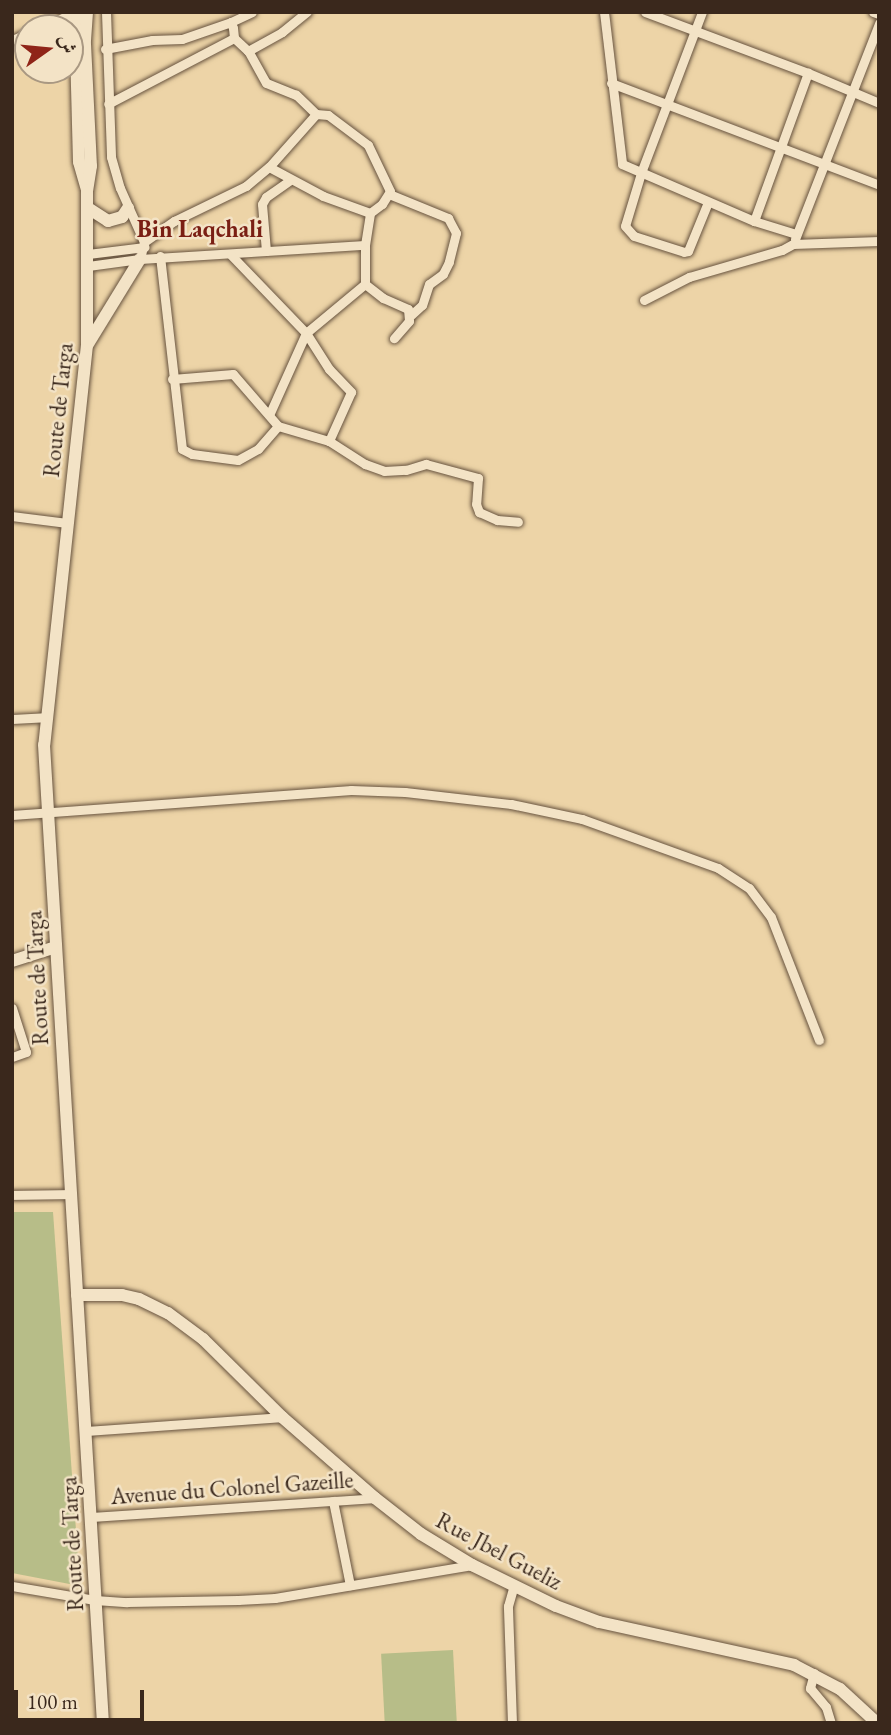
<!DOCTYPE html>
<meta charset="utf-8">
<style>
body{margin:0}
#map{position:relative;width:891px;height:1735px;overflow:hidden;background:#edd4a7;font-family:"EB Garamond",Amiri,serif}
div>[style]{position:absolute}
[style*='--x']{left:calc(var(--x)*1px);top:calc(var(--y)*1px);width:calc(var(--w)*1px);rotate:calc(var(--a)*1deg)}
.green>*{inset:0;background:#b7bd88;transform-origin:0 0}
.roads{filter:drop-shadow(0 0 2px #67533f) drop-shadow(0 0 2px #67533f)}
.minor>*{height:9px;margin:-4.5px;padding:0 4.5px;transform-origin:4.5px;border-radius:4.5px;background:#f3e3c6}
.tertiary>*{height:12px;margin:-6px;padding:0 6px;transform-origin:6px;border-radius:6px;background:#f3e3c6}
.secondary>*{height:12px;margin:-6px;padding:0 6px;transform-origin:6px;border-radius:6px;background:#f3e3c6}
span{translate:-50% -50%;white-space:nowrap;text-align:center;line-height:1.15;-webkit-text-stroke:5px #f3e3c6;paint-order:stroke}
.street-label{font-size:23px;color:#3a281c}
.neighbourhood-label{font-size:24px;color:#7a1f14;font-weight:700}
.frame{position:absolute;inset:0;border:14px solid #3a281c;pointer-events:none}
.north{position:absolute;left:14px;top:14px;width:70px;height:70px;box-sizing:border-box;background:#f3e3c6;border:2px solid #a99882;border-radius:50%;rotate:75deg;font-size:19px;font-weight:700;line-height:28px;text-align:center;color:#3a281c}
.north::after{content:'';display:block;margin:auto;width:24px;height:32px;background:#8f2418;clip-path:polygon(50% 0,100% 100%,50% 72%,0 100%)}
.scale{position:absolute;left:14px;top:1690px;width:130px;height:32px;box-sizing:border-box;border:4px solid #3a281c;border-top:0;padding-left:9px;font-size:21px;line-height:24px;white-space:nowrap;color:#3a281c;-webkit-text-stroke:5px #f3e3c6;paint-order:stroke}
</style>
<div id="map">
<div class="green">
<i style="clip-path:polygon(12px 1212px,53px 1212px,80px 1586px,12px 1573px)"></i>
<i style="left:453px;top:1650px;width:73px;height:72px;rotate:87deg"></i>
</div>
<div class="roads">
<div class="minor">
<i style="--x:69;--y:12;--w:28;--a:80"></i>
<i style="--x:106;--y:12;--w:145;--a:88"></i>
<i style="--x:111;--y:157;--w:32;--a:74"></i>
<i style="--x:120;--y:188;--w:59;--a:66"></i>
<i style="--x:144;--y:242;--w:17;--a:103"></i>
<i style="--x:140;--y:259;--w:225;--a:-3.6"></i>
<i style="--x:604;--y:12;--w:153;--a:83.2"></i>
<i style="--x:622;--y:164;--w:144;--a:23.4"></i>
<i style="--x:754;--y:221;--w:44;--a:17.2"></i>
<i style="--x:645;--y:12;--w:174;--a:20.5"></i>
<i style="--x:808;--y:73;--w:77;--a:22.9"></i>
<i style="--x:702;--y:12;--w:172;--a:110.8"></i>
<i style="--x:641;--y:173;--w:55;--a:106.8"></i>
<i style="--x:625;--y:226;--w:13;--a:48"></i>
<i style="--x:634;--y:236;--w:52;--a:17.7"></i>
<i style="--x:684;--y:252;--w:4;--a:-14"></i>
<i style="--x:688;--y:251;--w:53;--a:-67.8"></i>
<i style="--x:873;--y:12;--w:6;--a:18"></i>
<i style="--x:231;--y:22;--w:23;--a:-25"></i>
<i style="--x:40;--y:28;--w:32;--a:-24"></i>
<i style="--x:12;--y:40;--w:17;--a:-24"></i>
<i style="--x:105;--y:49;--w:48;--a:-10.8"></i>
<i style="--x:152;--y:40;--w:30;--a:-2"></i>
<i style="--x:182;--y:39;--w:52;--a:-19.1"></i>
<i style="--x:231;--y:22;--w:6;--a:72"></i>
<i style="--x:233;--y:28;--w:10;--a:84"></i>
<i style="--x:234;--y:38;--w:142;--a:152.4"></i>
<i style="--x:248;--y:51;--w:39;--a:-29"></i>
<i style="--x:282;--y:32;--w:32;--a:-39"></i>
<i style="--x:611;--y:83;--w:287;--a:20.8"></i>
<i style="--x:269;--y:167;--w:61;--a:28.2"></i>
<i style="--x:323;--y:196;--w:50;--a:19.9"></i>
<i style="--x:370;--y:213;--w:15;--a:-37"></i>
<i style="--x:382;--y:204;--w:15;--a:-58"></i>
<i style="--x:390;--y:191;--w:51;--a:-115.6"></i>
<i style="--x:368;--y:145;--w:50;--a:-143.1"></i>
<i style="--x:328;--y:115;--w:12;--a:-175"></i>
<i style="--x:389;--y:194;--w:64;--a:22.1"></i>
<i style="--x:448;--y:218;--w:17;--a:62"></i>
<i style="--x:456;--y:233;--w:30;--a:104"></i>
<i style="--x:449;--y:262;--w:13;--a:117"></i>
<i style="--x:443;--y:274;--w:17;--a:144"></i>
<i style="--x:429;--y:284;--w:22;--a:108"></i>
<i style="--x:422;--y:305;--w:15;--a:138"></i>
<i style="--x:754;--y:221;--w:158;--a:-70"></i>
<i style="--x:795;--y:239;--w:232;--a:-68.7"></i>
<i style="--x:144;--y:242;--w:37;--a:-35"></i>
<i style="--x:174;--y:221;--w:80;--a:-25.9"></i>
<i style="--x:246;--y:186;--w:30;--a:-40"></i>
<i style="--x:269;--y:167;--w:71;--a:-48.4"></i>
<i style="--x:316;--y:114;--w:28;--a:-136"></i>
<i style="--x:296;--y:95;--w:32;--a:-158"></i>
<i style="--x:266;--y:83;--w:37;--a:-119"></i>
<i style="--x:248;--y:51;--w:19;--a:-137"></i>
<i style="--x:266;--y:251;--w:47;--a:-94.9"></i>
<i style="--x:262;--y:204;--w:8;--a:-60"></i>
<i style="--x:266;--y:197;--w:29;--a:-35"></i>
<i style="--x:88;--y:254;--w:57;--a:-7"></i>
<i style="--x:231;--y:255;--w:108;--a:46.1"></i>
<i style="--x:306;--y:333;--w:43;--a:57.4"></i>
<i style="--x:329;--y:369;--w:32;--a:46"></i>
<i style="--x:351;--y:392;--w:54;--a:114.2"></i>
<i style="--x:160;--y:256;--w:194;--a:83.5"></i>
<i style="--x:182;--y:449;--w:11;--a:27"></i>
<i style="--x:192;--y:454;--w:46;--a:7.4"></i>
<i style="--x:238;--y:460;--w:23;--a:-29"></i>
<i style="--x:258;--y:449;--w:30;--a:-49"></i>
<i style="--x:88;--y:266;--w:52;--a:-7.7"></i>
<i style="--x:365;--y:284;--w:23;--a:38"></i>
<i style="--x:383;--y:298;--w:27;--a:24"></i>
<i style="--x:408;--y:309;--w:12;--a:85"></i>
<i style="--x:409;--y:321;--w:23;--a:131"></i>
<i style="--x:644;--y:300;--w:51;--a:-27.1"></i>
<i style="--x:689;--y:277;--w:97;--a:-16.2"></i>
<i style="--x:782;--y:250;--w:13;--a:-29"></i>
<i style="--x:793;--y:244;--w:86;--a:-2"></i>
<i style="--x:172;--y:379;--w:61;--a:-4.7"></i>
<i style="--x:233;--y:374;--w:69;--a:49.1"></i>
<i style="--x:278;--y:426;--w:53;--a:16.4"></i>
<i style="--x:329;--y:441;--w:43;--a:32.6"></i>
<i style="--x:365;--y:464;--w:20;--a:20"></i>
<i style="--x:384;--y:471;--w:22;--a:-3"></i>
<i style="--x:406;--y:470;--w:21;--a:-17"></i>
<i style="--x:426;--y:464;--w:54;--a:15.1"></i>
<i style="--x:478;--y:478;--w:26;--a:94"></i>
<i style="--x:476;--y:504;--w:9;--a:69"></i>
<i style="--x:479;--y:512;--w:20;--a:24"></i>
<i style="--x:497;--y:520;--w:21;--a:5"></i>
<i style="--x:270;--y:413;--w:88;--a:-65.8"></i>
<i style="--x:306;--y:333;--w:77;--a:-39.7"></i>
<i style="--x:365;--y:284;--w:39;--a:-90"></i>
<i style="--x:365;--y:245;--w:32;--a:-81"></i>
<i style="--x:12;--y:516;--w:55;--a:7.3"></i>
<i style="--x:12;--y:719;--w:33;--a:-3"></i>
<i style="--x:12;--y:815;--w:340;--a:-4.2"></i>
<i style="--x:351;--y:790;--w:54;--a:2.1"></i>
<i style="--x:405;--y:792;--w:107;--a:6.5"></i>
<i style="--x:511;--y:804;--w:73;--a:11.9"></i>
<i style="--x:582;--y:819;--w:145;--a:19.8"></i>
<i style="--x:718;--y:868;--w:37;--a:33"></i>
<i style="--x:749;--y:888;--w:36;--a:53"></i>
<i style="--x:771;--y:917;--w:132;--a:68.7"></i>
<i style="--x:12;--y:1008;--w:46;--a:72.3"></i>
<i style="--x:26;--y:1052;--w:15;--a:160"></i>
<i style="--x:12;--y:1195;--w:58;--a:-1"></i>
<i style="--x:87;--y:1431;--w:196;--a:-4.1"></i>
<i style="--x:333;--y:1501;--w:86;--a:78.6"></i>
<i style="--x:92;--y:1517;--w:284;--a:-3.8"></i>
<i style="--x:12;--y:1586;--w:84;--a:9.6"></i>
<i style="--x:95;--y:1600;--w:32;--a:4"></i>
<i style="--x:127;--y:1602;--w:111;--a:-1"></i>
<i style="--x:238;--y:1600;--w:37;--a:-3"></i>
<i style="--x:275;--y:1598;--w:200;--a:-9.5"></i>
<i style="--x:814;--y:1673;--w:16;--a:105"></i>
<i style="--x:810;--y:1688;--w:25;--a:50"></i>
<i style="--x:826;--y:1707;--w:17;--a:73"></i>
<i style="--x:512;--y:1723;--w:117;--a:-92"></i>
<i style="--x:508;--y:1606;--w:22;--a:-74"></i>
</div>
<div class="tertiary">
<i style="--x:12;--y:961;--w:46;--a:-17.7"></i>
<i style="--x:77;--y:1295;--w:45;--a:0"></i>
<i style="--x:122;--y:1295;--w:17;--a:13"></i>
<i style="--x:139;--y:1299;--w:32;--a:26"></i>
<i style="--x:168;--y:1313;--w:44;--a:36.6"></i>
<i style="--x:203;--y:1339;--w:111;--a:44.6"></i>
<i style="--x:282;--y:1417;--w:123;--a:41.1"></i>
<i style="--x:375;--y:1498;--w:58;--a:38"></i>
<i style="--x:421;--y:1534;--w:60;--a:31.3"></i>
<i style="--x:472;--y:1565;--w:93;--a:26"></i>
<i style="--x:556;--y:1606;--w:46;--a:20.4"></i>
<i style="--x:599;--y:1622;--w:200;--a:12.4"></i>
<i style="--x:794;--y:1665;--w:52;--a:27.6"></i>
<i style="--x:840;--y:1689;--w:50;--a:42.6"></i>
</div>
<div class="secondary">
<i style="--x:78;--y:12;--w:36;--a:93"></i>
<i style="--x:76;--y:48;--w:114;--a:88.5"></i>
<i style="--x:79;--y:162;--w:29;--a:74"></i>
<i style="--x:87;--y:12;--w:32;--a:94"></i>
<i style="--x:85;--y:44;--w:122;--a:87.2"></i>
<i style="--x:91;--y:166;--w:24;--a:99"></i>
<i style="--x:87;--y:190;--w:155;--a:90"></i>
<i style="--x:87;--y:345;--w:402;--a:96.1"></i>
<i style="--x:44;--y:745;--w:980;--a:86.55"></i>
<i style="--x:88;--y:208;--w:24;--a:33"></i>
<i style="--x:108;--y:221;--w:15;--a:-16"></i>
<i style="--x:122;--y:217;--w:11;--a:-56"></i>
<i style="--x:88;--y:344;--w:100;--a:-58.5"></i>
</div>
</div>
<div class="street-label">
<span style="left:58px;top:410px;rotate:-84deg">Route de Targa</span>
<span style="left:37px;top:978px;rotate:-93deg">Route de Targa</span>
<span style="left:232px;top:1488px;rotate:-4deg">Avenue du Colonel Gazeille</span>
<span style="left:72px;top:1544px;rotate:-93deg">Route de Targa</span>
<span style="left:499px;top:1551px;rotate:28deg">Rue Jbel Gueliz</span>
</div>
<div class="neighbourhood-label">
<span style="left:200px;top:229px">Bin Laqchali</span>
</div>
<div class="frame"></div>
<div class="north">ش</div>
<div class="scale">100 m</div>
</div>
